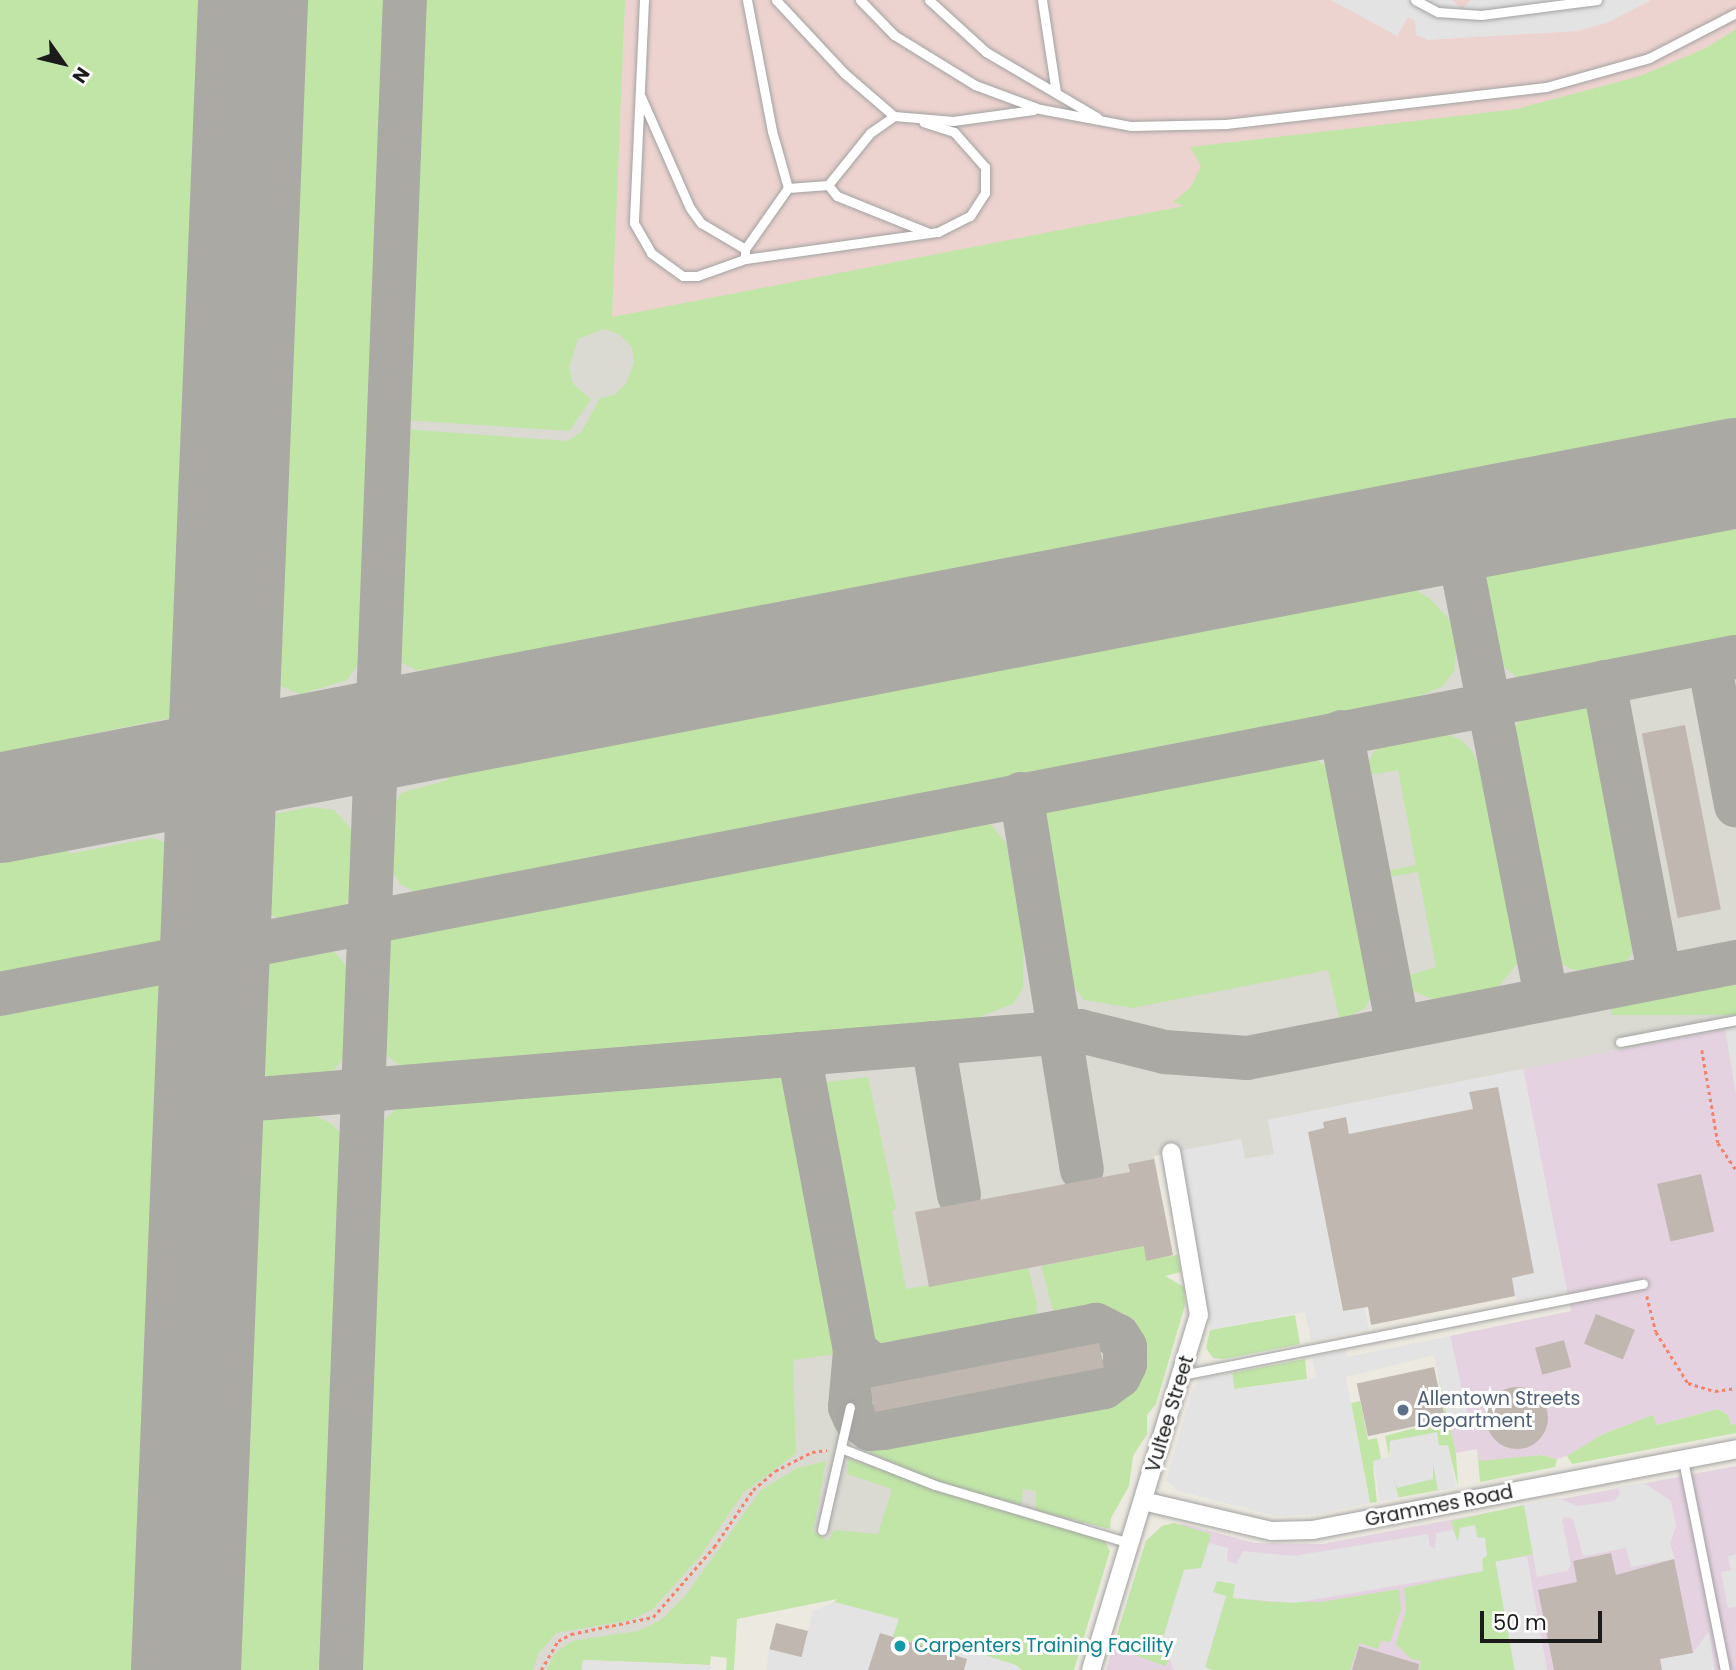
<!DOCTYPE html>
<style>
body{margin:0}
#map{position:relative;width:1736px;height:1670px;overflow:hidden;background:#ece9e0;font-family:Poppins,sans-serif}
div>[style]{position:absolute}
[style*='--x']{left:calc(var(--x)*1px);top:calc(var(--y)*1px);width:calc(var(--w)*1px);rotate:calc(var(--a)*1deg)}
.commercial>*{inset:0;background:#edd3cf}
.industrial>*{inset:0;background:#e5d2e0}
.airport>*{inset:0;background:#dad9d2}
.grass>*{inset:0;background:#c1e5a7;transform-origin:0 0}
.parking>*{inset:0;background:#e3e3e3;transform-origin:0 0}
.taxiway>*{height:44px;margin:-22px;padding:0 22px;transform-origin:22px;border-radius:22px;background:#aaa9a4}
.runway>*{height:110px;margin:-55px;padding:0 55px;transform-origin:55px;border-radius:55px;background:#aaa9a4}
.building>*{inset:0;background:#c0b8b0;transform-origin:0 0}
.round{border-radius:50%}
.path>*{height:2.5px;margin-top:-1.25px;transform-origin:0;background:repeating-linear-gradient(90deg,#f4816a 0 3.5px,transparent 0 7px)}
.roads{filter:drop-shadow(0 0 2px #a2a2a2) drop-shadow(0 0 2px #a2a2a2)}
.lane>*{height:9px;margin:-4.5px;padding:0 4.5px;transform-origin:4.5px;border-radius:4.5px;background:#fff}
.street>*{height:18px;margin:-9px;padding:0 9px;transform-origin:9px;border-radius:9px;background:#fff}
.dots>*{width:19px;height:19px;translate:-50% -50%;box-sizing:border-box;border:4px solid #fff;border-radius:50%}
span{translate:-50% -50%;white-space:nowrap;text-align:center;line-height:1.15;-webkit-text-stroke:6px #fff;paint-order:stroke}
.service-label{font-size:19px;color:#4e5e75}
.left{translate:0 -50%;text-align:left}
.street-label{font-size:19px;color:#1b1b1b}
.culture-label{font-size:19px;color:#0d838f}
.north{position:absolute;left:28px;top:28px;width:70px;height:70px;-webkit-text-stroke:5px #fff;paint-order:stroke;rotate:124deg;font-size:19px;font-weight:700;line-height:28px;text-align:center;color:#1b1b1b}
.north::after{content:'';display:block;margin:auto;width:24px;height:32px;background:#1b1b1b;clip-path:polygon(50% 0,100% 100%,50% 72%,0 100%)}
.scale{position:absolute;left:1480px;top:1611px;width:122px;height:32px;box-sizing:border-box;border:4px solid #1b1b1b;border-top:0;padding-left:9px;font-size:21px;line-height:24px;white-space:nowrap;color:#1b1b1b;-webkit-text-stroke:5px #fff;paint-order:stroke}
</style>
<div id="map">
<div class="commercial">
<i style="clip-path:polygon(625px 0,1736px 0,1736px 99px,611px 318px)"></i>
</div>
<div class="industrial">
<i style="clip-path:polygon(1725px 1029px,1736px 1094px,1736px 1425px,1731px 1426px,1728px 1415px,1718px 1409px,1657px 1425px,1653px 1416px,1603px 1434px,1576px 1453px,1557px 1459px,1541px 1455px,1479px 1462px,1477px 1449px,1456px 1453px,1448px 1422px,1468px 1418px,1450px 1336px,1571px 1311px,1523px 1069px)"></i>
<i style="clip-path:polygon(1736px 1466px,1736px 1670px,1106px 1670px,1146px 1541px,1162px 1526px,1184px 1524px,1254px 1543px,1322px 1544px)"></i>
</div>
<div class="airport">
<i style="clip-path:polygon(0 0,625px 0,612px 317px,1736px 110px,1736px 1094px,1724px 1029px,1268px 1120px,1275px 1154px,1245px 1159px,1241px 1140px,1154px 1156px,1173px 1255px,1146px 1261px,1156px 1332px,1078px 1540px,563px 1653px,562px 1670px,0 1670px)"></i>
</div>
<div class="grass">
<i style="clip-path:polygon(0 0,227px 0,200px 687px,187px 709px,175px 717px,76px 737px,49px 771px,0 780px)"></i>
<i style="clip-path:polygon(284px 0,390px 0,363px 657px,347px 680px,301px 694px,267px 681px,258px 665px)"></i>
<i style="clip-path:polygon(420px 0,625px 0,612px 317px,1184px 206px,1173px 202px,1191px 187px,1201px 166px,1190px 147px,1517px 109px,1640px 76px,1706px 48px,1736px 29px,1736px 442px,432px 696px,427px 670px,416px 670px,401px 662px,394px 645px,403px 429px,568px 441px,582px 431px,600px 398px,614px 395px,626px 384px,634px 363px,632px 347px,619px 334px,604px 329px,578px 339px,569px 367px,573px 384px,591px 399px,569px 431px,403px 420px)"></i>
<i style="clip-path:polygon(1736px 499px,1736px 642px,1531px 679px,1518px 678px,1497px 661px,1478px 586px,1476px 565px,1482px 550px)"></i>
<i style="clip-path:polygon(1350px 576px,1405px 584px,1429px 598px,1447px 617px,1458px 635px,1454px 671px,1443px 686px,1395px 707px,443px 892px,417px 893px,400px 884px,393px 872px,386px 848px,388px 816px,401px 793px,448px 780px,442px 752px)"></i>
<i style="clip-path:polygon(1566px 703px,1583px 705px,1601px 721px,1640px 927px,1635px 950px,1621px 968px,1574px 970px,1562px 964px,1545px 937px,1511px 751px,1516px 726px,1525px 713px)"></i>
<i style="clip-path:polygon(1442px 733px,1460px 739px,1472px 751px,1489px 787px,1519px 961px,1496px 990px,1437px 1001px,1413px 991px,1403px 977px,1436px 967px,1418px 872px,1383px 878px,1381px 872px,1416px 865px,1398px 770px,1365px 776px,1364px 769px,1378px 745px,1388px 739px)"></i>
<i style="clip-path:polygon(1289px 755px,1306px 755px,1324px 764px,1339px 789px,1374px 977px,1375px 989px,1365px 1008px,1340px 1021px,1328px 970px,1132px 1008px,1084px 1000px,1067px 976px,1052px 934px,1035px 841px,1047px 809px,1060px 800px)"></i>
<i style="clip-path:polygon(309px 807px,334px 810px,353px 831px,356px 889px,340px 911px,284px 922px,253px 905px,248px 895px,250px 834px,275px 814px)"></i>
<i style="clip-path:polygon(965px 818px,991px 825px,1006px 843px,1024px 931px,1023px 988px,1013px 1004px,979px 1017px,978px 1022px,857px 1029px,822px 1032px,819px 1037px,408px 1073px,382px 1051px,382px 966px,390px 941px,407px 928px)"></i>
<i style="clip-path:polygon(62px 826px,69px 854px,152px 838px,174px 845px,191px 869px,189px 921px,165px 947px,0 979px,0 838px)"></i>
<i style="clip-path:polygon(315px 945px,334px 952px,351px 971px,350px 1050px,328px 1077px,282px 1083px,270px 1080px,242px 1049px,245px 985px,251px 969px,266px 955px)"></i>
<i style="left:1736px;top:973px;width:42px;height:125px;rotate:90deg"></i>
<i style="clip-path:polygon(156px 978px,178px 992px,186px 1009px,186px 1025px,161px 1670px,0 1670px,0 1006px)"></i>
<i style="clip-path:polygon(769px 1071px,789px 1084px,794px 1094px,843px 1353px,793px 1360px,796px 1453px,743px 1493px,701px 1555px,653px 1609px,631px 1620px,556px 1633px,538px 1654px,533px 1670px,354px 1670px,375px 1129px,401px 1104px)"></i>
<i style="clip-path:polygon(868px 1077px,896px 1208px,892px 1211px,906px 1289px,1028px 1268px,1037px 1303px,1036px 1329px,899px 1356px,869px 1342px,861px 1329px,818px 1102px,818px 1091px,827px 1082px)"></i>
<i style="clip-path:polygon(305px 1112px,331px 1123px,343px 1136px,345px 1146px,326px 1631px,318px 1670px,224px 1670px,219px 1625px,237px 1148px,252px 1124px,276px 1115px)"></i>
<i style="clip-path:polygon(1144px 1246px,1147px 1260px,1177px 1255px,1181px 1272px,1165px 1276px,1184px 1287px,1185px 1305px,1156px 1404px,1147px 1415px,1147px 1434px,1133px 1456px,1129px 1486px,1111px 1518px,1110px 1529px,1036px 1510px,1036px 1491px,1023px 1489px,1021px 1505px,938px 1482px,871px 1453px,869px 1439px,1110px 1393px,1126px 1384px,1135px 1368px,1125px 1313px,1053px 1326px,1054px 1314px,1041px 1266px)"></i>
<i style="clip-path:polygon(1295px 1315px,1300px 1344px,1224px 1359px,1213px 1358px,1206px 1348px,1210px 1330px)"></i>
<i style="clip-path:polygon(1305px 1359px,1307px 1379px,1234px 1389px,1232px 1373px)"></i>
<i style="clip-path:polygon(1437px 1366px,1456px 1453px,1458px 1487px,1448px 1446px,1390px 1442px,1389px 1456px,1385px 1436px,1445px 1420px)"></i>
<i style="clip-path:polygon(1360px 1401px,1368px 1440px,1377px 1438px,1381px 1458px,1373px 1466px,1377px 1502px,1370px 1503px,1351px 1403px)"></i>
<i style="clip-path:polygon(1718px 1409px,1728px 1415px,1731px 1425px,1736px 1424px,1736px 1433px,1572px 1464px,1567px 1456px,1603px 1434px,1653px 1415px,1657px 1425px)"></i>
<i style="clip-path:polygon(1477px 1448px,1479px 1461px,1541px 1455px,1557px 1459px,1555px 1467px,1480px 1482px)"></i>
<i style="clip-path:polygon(848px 1459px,1105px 1541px,1110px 1551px,1074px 1670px,1022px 1670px,960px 1647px,956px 1656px,892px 1636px,898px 1619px,834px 1602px,837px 1599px,737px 1619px,734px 1670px,726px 1670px,727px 1658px,711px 1656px,710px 1665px,583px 1660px,582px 1670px,547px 1670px,554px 1654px,572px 1641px,638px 1631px,661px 1620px,686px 1595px,761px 1490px,797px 1468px,826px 1461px,813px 1531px,828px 1541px,834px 1530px,878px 1534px,892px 1489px,847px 1474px)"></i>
<i style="clip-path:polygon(1435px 1463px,1439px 1490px,1396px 1498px,1392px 1472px,1433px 1479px,1431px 1464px)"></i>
<i style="clip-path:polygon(1524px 1505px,1533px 1554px,1496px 1562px,1518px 1670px,1419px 1670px,1421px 1661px,1411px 1659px,1396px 1644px,1406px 1610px,1404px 1588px,1483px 1571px,1482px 1559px,1487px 1555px,1485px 1538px,1477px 1537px,1475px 1526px,1460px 1528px,1458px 1543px,1451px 1521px)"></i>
<i style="clip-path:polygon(1174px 1523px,1211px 1534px,1201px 1568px,1184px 1570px,1158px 1654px,1170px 1659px,1165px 1666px,1113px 1647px,1146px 1541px,1162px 1526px)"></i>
<i style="clip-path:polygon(1217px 1581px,1235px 1583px,1234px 1598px,1273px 1602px,1321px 1602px,1399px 1589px,1401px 1609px,1390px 1642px,1381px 1641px,1378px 1649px,1359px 1643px,1350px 1670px,1212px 1670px,1205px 1668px,1226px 1597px,1213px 1592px)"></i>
</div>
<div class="parking">
<i style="clip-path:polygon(1331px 0,1452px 0,1462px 9px,1471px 0,1651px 0,1607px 23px,1577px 31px,1428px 40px,1416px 35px,1415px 21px,1408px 17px,1397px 36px)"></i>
<i style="clip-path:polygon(1736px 1027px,1736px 1094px,1725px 1029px)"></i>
<i style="clip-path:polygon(1523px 1069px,1567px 1291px,1516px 1301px,1512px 1278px,1534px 1273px,1497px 1087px,1470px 1092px,1473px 1109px,1349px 1134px,1345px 1117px,1323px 1122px,1324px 1128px,1308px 1132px,1342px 1310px,1364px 1306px,1369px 1329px,1311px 1341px,1305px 1312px,1210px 1330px,1178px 1151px,1241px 1139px,1245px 1159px,1274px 1154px,1268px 1120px)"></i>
<i style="clip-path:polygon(1450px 1336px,1468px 1418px,1448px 1422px,1434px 1355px,1346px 1377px,1370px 1503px,1318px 1514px,1276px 1516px,1178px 1491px,1166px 1480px,1192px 1391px,1201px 1378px,1232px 1373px,1234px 1389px,1307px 1380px,1316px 1376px,1312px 1357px,1346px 1350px,1347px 1357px)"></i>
<i style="clip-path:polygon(1437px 1432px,1439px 1446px,1448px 1445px,1456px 1487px,1438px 1491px,1433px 1463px,1433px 1479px,1397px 1488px,1392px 1472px,1399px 1498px,1380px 1501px,1373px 1461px,1391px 1456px,1390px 1441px)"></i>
<i style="clip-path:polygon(1644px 1483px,1671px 1501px,1676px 1526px,1670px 1543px,1675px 1559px,1631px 1567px,1626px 1548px,1583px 1556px,1573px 1519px,1566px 1517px,1562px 1519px,1571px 1565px,1567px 1571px,1537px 1577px,1524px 1505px,1558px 1498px,1577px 1506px,1614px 1501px,1620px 1494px,1617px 1487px)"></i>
<i style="clip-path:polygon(1475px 1525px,1477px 1537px,1485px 1538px,1487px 1556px,1482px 1559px,1483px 1571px,1294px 1603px,1233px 1598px,1235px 1584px,1217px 1581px,1213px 1592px,1226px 1596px,1205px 1667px,1212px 1670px,1174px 1670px,1170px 1659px,1158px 1654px,1184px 1570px,1201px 1568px,1209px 1543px,1228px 1548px,1227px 1561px,1236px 1564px,1243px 1551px,1293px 1556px,1428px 1534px,1430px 1546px,1435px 1549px,1436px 1533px,1453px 1530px,1458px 1542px,1460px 1528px)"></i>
<i style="clip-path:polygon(1736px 1554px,1736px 1607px,1728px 1608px,1721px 1572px,1731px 1570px,1728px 1556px)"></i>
<i style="left:1527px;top:1556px;width:116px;height:32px;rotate:80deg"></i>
<i style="clip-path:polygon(834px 1602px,899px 1619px,893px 1636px,880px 1633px,868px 1670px,766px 1670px,769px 1649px,801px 1658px,813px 1611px)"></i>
<i style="clip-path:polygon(1709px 1631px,1715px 1670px,1662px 1670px,1660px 1659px,1693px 1653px)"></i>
<i style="clip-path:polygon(960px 1647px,1016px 1665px,1022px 1670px,964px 1670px,967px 1659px,956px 1656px)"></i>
<i style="clip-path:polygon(583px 1660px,710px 1665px,710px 1670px,582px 1670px)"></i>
</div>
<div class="taxiway">
<i style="--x:1454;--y:527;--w:480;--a:78.9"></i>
<i style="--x:1709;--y:662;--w:146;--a:79.3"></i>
<i style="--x:1604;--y:682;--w:300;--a:79.3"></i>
<i style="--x:1341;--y:732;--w:301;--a:79.1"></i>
<i style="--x:1021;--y:794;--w:380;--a:80.8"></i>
<i style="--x:0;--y:994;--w:1768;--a:-10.99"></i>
<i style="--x:933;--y:1043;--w:154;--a:80.3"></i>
<i style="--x:799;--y:1054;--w:302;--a:79.3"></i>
<i style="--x:855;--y:1351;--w:56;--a:95.1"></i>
<i style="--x:850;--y:1407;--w:12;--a:66"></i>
<i style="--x:855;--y:1418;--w:19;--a:36"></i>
<i style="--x:870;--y:1429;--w:13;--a:-4"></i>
<i style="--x:883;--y:1428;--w:225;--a:-10.5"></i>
<i style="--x:1104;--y:1387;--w:19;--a:-36"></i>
<i style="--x:1119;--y:1376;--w:13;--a:-63"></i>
<i style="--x:1125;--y:1364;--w:17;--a:-90"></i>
<i style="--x:1125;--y:1347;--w:13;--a:-122"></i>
<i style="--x:1118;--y:1336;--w:25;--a:-153"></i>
<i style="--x:1096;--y:1325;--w:215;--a:169.3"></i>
<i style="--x:885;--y:1365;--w:12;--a:180"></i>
<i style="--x:873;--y:1365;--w:23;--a:-142"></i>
<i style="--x:209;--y:1103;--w:874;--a:-4.73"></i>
<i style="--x:1080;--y:1031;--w:88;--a:13.9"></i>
<i style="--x:1165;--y:1052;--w:82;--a:4.2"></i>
<i style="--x:1247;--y:1058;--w:498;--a:-11.1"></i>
<i style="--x:341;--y:1670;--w:1671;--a:-87.81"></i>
</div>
<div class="runway">
<i style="--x:0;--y:808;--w:1768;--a:-10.92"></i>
<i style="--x:186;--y:1670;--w:1671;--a:-87.7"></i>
</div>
<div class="building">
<i style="left:1685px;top:725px;width:188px;height:44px;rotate:79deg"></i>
<i style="clip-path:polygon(1498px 1087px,1534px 1273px,1512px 1278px,1515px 1296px,1371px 1325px,1368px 1307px,1343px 1311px,1308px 1132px,1324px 1128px,1323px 1122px,1346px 1117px,1349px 1134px,1473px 1109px,1469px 1092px)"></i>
<i style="clip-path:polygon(1154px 1159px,1173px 1255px,1146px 1261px,1144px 1246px,929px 1287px,915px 1212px,1130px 1172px,1128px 1164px)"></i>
<i style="left:1701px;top:1174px;width:59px;height:45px;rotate:77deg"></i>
<i style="left:1596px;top:1314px;width:42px;height:32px;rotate:22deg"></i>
<i style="left:1564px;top:1340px;width:28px;height:30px;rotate:75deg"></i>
<i style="left:1099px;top:1343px;width:25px;height:233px;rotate:79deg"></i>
<i style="left:1434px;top:1367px;width:54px;height:79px;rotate:78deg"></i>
<i class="round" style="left:1486px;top:1387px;width:62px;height:62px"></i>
<i style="clip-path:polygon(1611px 1553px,1616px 1575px,1674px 1559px,1693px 1653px,1660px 1659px,1662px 1670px,1554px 1670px,1538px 1590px,1577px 1582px,1573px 1561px)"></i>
<i style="left:776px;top:1623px;width:33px;height:27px;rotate:14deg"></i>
<i style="clip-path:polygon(880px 1633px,967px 1659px,964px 1670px,868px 1670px)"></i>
<i style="clip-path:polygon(1359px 1646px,1419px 1664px,1418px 1670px,1352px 1670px)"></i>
</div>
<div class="path">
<i style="--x:1702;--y:1050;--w:94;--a:80.2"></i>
<i style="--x:1718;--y:1143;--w:32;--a:56"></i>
<i style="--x:1647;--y:1296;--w:37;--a:76"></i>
<i style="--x:1656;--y:1332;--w:60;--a:57.9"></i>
<i style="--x:1688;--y:1383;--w:28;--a:17"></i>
<i style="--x:1715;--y:1391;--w:21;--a:-8"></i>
<i style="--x:541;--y:1670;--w:34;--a:-60"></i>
<i style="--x:558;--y:1641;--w:15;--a:-28"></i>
<i style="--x:571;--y:1634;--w:84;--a:-11.7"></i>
<i style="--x:653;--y:1617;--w:93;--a:-48.9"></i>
<i style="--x:714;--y:1547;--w:69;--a:-55.6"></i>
<i style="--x:753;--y:1490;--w:29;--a:-41"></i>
<i style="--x:775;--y:1471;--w:42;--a:-27.2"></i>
<i style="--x:812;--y:1452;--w:15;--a:-8"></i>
</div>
<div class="roads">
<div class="lane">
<i style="--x:644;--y:0;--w:223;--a:92.6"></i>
<i style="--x:634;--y:223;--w:34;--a:60"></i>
<i style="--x:651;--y:253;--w:39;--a:36"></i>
<i style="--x:683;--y:276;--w:14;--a:0"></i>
<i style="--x:697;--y:276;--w:51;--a:-19.5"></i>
<i style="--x:745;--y:259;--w:195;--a:-8"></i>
<i style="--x:938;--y:232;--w:36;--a:-27"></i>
<i style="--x:970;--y:216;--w:27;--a:-57"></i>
<i style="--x:985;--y:193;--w:26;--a:-90"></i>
<i style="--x:985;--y:167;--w:47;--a:-131.5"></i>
<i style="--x:954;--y:132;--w:32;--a:-162"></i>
<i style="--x:747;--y:0;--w:133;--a:79.2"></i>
<i style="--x:772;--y:131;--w:59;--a:74.3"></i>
<i style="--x:776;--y:0;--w:100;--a:47"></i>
<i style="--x:844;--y:73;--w:66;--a:40.7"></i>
<i style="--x:894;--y:116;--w:59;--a:4.8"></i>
<i style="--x:953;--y:121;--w:81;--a:-7.8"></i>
<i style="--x:860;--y:0;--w:49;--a:45.8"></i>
<i style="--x:894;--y:35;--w:95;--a:31.7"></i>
<i style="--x:975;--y:85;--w:69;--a:20.3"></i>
<i style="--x:1040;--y:109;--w:93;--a:10.6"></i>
<i style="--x:1131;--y:126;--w:95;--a:-1.2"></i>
<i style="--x:1226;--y:124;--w:322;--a:-6.6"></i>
<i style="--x:1546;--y:87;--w:107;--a:-15.7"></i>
<i style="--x:1649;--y:58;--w:98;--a:-27.3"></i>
<i style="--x:929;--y:0;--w:77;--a:42.4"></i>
<i style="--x:986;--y:52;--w:129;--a:30.4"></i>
<i style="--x:1042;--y:0;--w:94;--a:81.4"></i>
<i style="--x:1415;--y:0;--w:26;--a:28"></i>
<i style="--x:1438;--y:12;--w:43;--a:4"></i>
<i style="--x:1481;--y:15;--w:117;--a:-7.4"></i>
<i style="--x:641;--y:97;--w:121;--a:66.2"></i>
<i style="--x:690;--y:208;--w:19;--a:54"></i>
<i style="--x:701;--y:223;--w:51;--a:30.6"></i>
<i style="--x:828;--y:185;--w:14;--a:51"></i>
<i style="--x:837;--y:196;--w:99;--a:21.9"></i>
<i style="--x:745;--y:259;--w:10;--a:-90"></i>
<i style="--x:745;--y:249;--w:75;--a:-54.8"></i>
<i style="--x:788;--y:188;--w:40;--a:-4.3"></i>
<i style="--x:828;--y:185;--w:67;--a:-51.1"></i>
<i style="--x:870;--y:133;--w:29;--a:-35"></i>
<i style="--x:1620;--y:1042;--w:118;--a:-10.7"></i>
<i style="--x:1182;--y:1375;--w:470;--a:-11.2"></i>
<i style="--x:841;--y:1448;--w:101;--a:21.5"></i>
<i style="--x:935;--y:1485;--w:203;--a:16.6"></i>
<i style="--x:1683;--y:1460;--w:214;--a:78.7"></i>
<i style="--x:822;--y:1530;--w:126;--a:-77.2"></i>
</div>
<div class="street">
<i style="--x:1143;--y:1501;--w:132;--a:13.1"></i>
<i style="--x:1272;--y:1531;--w:41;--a:-1.4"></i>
<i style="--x:1313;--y:1530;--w:431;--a:-10.8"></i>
<i style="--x:1091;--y:1670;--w:371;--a:-73.1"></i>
<i style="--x:1199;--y:1315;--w:165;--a:-99.7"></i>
</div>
</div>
<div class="dots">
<i style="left:1403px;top:1410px;background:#5c6f8a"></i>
<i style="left:900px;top:1646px;background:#0f9aa8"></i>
</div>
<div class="service-label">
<span class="left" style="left:1417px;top:1410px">Allentown Streets<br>Department</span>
</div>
<div class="street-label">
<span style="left:1170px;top:1414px;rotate:-73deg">Vultee Street</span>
<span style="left:1439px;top:1506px;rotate:-11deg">Grammes Road</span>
</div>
<div class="culture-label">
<span class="left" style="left:914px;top:1646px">Carpenters Training Facility</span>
</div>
<div class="north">N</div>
<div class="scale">50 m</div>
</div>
